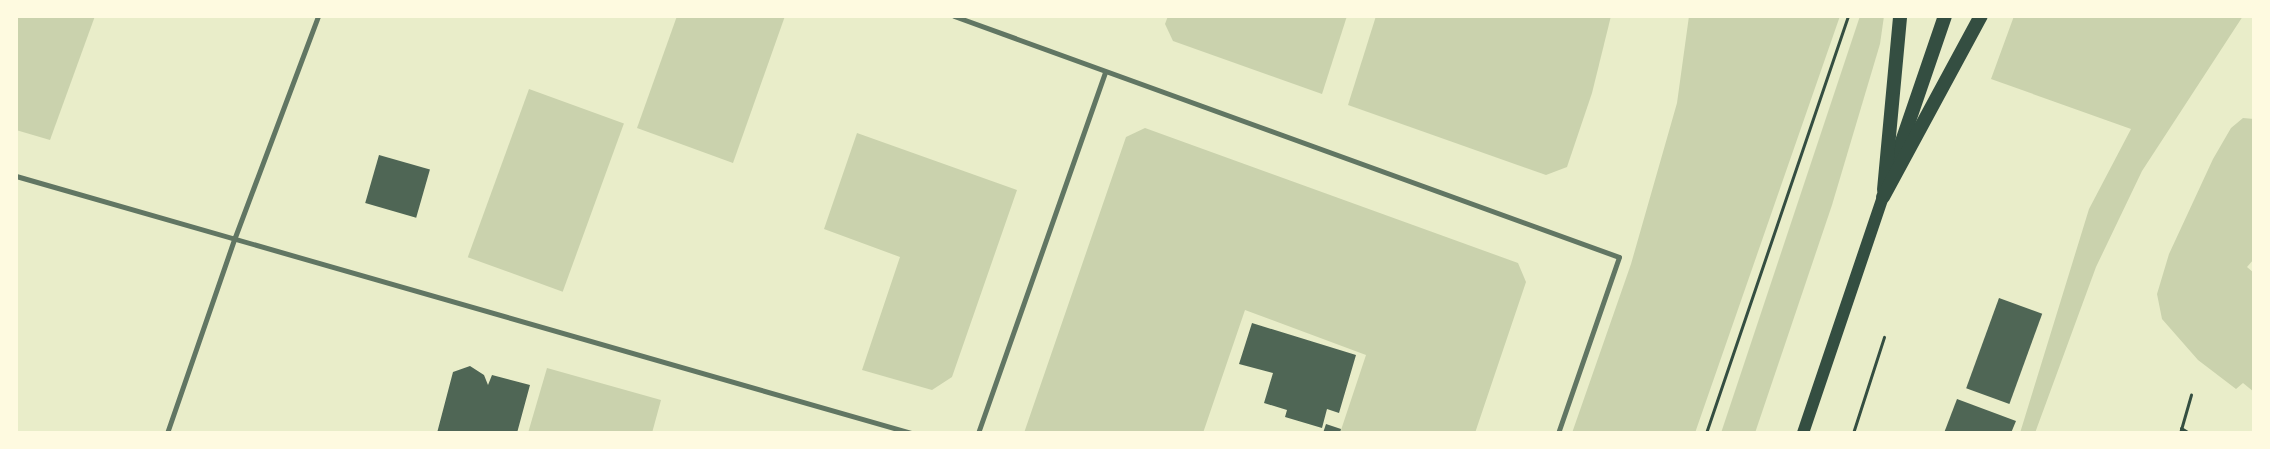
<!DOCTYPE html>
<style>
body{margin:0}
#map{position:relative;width:2270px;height:449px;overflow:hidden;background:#e9edc9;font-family:"Alegreya Sans",sans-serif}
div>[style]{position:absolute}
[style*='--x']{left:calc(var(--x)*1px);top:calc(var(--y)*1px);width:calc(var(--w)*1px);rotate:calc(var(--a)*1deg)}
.green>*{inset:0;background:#cad2ad;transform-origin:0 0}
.building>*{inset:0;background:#4f6655;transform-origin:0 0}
.path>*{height:3px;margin:-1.5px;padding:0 1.5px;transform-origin:1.5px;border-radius:1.5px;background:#344e41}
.minor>*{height:5px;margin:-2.5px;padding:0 2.5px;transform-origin:2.5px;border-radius:2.5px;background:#617663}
.primary>*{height:12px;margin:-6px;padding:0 6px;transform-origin:6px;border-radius:6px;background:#344e41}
.trunk>*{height:14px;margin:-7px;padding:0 7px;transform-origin:7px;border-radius:7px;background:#344e41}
span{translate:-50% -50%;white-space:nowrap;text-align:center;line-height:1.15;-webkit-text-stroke:4px #fefae0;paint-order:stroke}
.frame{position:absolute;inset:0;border:18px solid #fefae0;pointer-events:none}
</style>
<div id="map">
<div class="green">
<i style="clip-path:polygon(16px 16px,95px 16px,50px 140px,16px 130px)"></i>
<i style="clip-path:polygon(677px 16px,785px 16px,733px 163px,637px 128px)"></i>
<i style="clip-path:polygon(1168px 16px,1347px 16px,1322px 94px,1173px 41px,1165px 24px)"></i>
<i style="clip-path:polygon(1376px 16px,1611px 16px,1592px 93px,1567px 167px,1546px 175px,1348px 105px)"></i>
<i style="clip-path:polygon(1689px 16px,1840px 16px,1695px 433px,1572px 433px,1631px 264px,1677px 103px)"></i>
<i style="clip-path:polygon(1860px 16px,1884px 16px,1880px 44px,1832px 205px,1755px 433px,1721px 433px)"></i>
<i style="clip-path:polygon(2014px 16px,2243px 16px,2142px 171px,2096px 267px,2035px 433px,2020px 433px,2089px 209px,2131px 129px,1991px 79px)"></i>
<i style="left:529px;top:89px;width:101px;height:179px;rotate:20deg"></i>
<i style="clip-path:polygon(2243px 118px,2254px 119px,2254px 259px,2247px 267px,2254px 273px,2254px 392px,2243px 383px,2236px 389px,2198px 360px,2162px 319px,2157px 294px,2169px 254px,2213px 159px,2231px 128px)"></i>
<i style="clip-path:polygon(1145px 128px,1518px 263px,1526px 282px,1475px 433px,1340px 433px,1366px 355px,1245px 310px,1203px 433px,1024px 433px,1126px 137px)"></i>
<i style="clip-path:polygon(857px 133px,1017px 190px,952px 377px,932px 390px,862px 370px,900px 257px,824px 229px)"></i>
<i style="clip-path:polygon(547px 368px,661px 400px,652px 433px,528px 433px)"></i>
</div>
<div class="building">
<i style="left:379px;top:155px;width:53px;height:50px;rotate:16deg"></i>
<i style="left:1999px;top:298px;width:46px;height:96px;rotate:20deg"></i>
<i style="clip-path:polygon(1252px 323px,1356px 355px,1339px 413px,1327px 409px,1322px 428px,1285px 417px,1287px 410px,1264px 403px,1273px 373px,1239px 364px)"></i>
<i style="clip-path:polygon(470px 366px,484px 375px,488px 385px,492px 375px,530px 385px,517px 433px,437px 433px,453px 372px)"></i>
<i style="clip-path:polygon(1957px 399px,2016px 421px,2011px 433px,1944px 433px)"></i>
<i style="clip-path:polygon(1326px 424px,1341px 429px,1340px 433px,1323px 433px)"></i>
</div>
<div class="path">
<i style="--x:2181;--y:428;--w:9;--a:32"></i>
<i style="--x:1706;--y:433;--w:441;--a:-71.2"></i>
<i style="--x:1853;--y:433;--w:101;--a:-72.1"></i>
<i style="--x:2180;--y:433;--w:40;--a:-74"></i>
</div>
<div class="minor">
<i style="--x:954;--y:16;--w:707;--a:19.92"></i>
<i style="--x:1619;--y:257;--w:186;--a:109.1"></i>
<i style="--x:16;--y:176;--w:931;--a:16.02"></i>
<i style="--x:167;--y:433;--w:207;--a:-70.9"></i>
<i style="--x:235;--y:237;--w:236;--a:-69.4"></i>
<i style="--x:978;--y:433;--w:382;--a:-70.6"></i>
</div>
<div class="primary">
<i style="--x:1803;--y:433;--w:249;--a:-71.3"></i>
</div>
<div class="trunk">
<i style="--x:1896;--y:159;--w:151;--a:-71.1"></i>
<i style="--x:1884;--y:190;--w:175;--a:-84.7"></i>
<i style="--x:1883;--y:197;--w:206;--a:-61.6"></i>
</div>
<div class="frame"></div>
</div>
